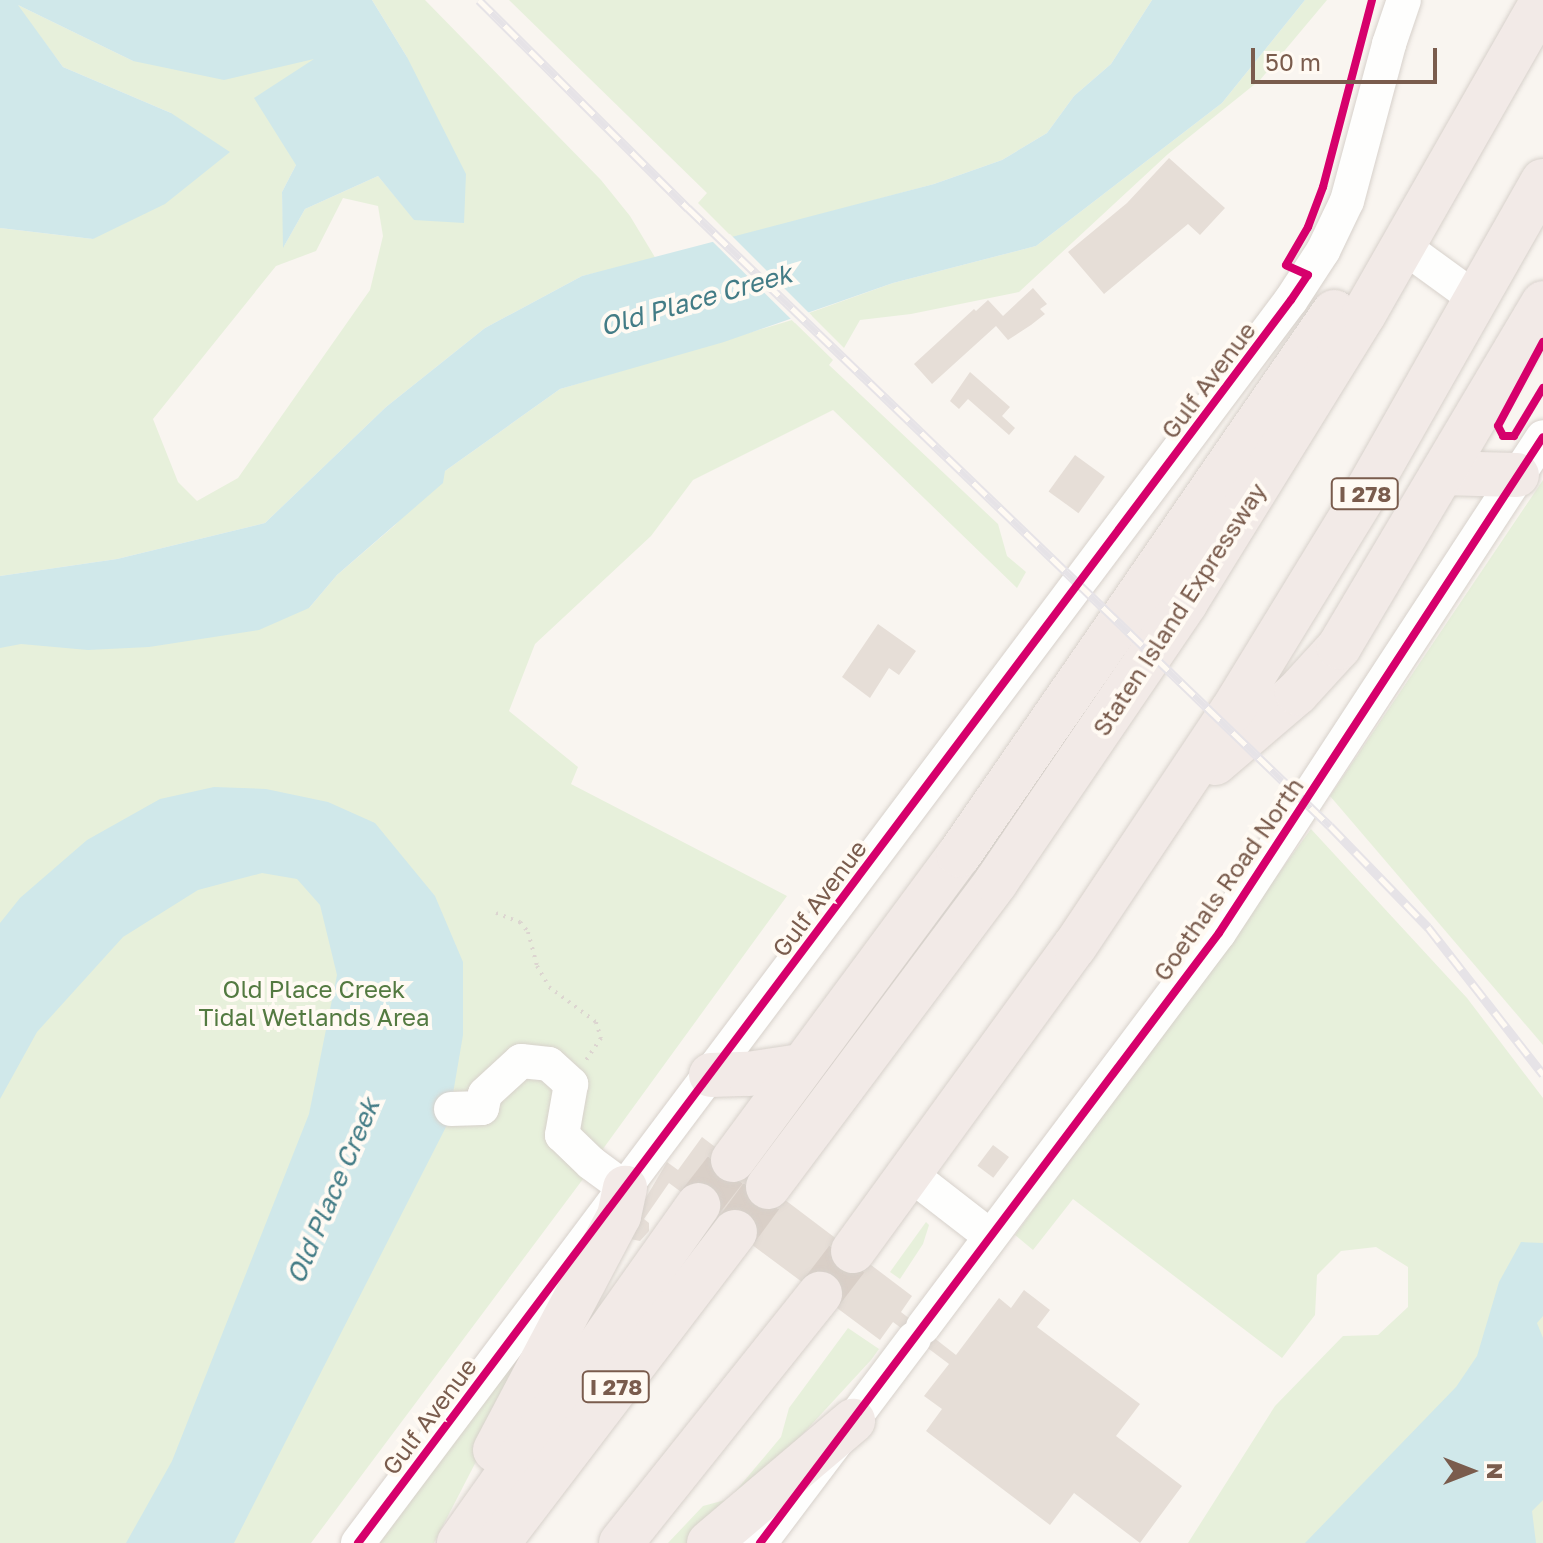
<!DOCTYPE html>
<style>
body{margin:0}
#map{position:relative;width:1543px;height:1543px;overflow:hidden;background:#f9f5f0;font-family:"Golos Text",sans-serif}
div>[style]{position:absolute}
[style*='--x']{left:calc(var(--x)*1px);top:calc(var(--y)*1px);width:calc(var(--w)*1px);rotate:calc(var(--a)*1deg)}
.green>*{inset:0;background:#e7f0db}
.water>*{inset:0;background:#d0e8ea}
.pier>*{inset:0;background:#f9f5f0}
.building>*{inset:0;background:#e6ded7;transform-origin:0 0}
.highway-tunnel>*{height:44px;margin-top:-22px;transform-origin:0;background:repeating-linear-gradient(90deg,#d9cfc7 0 44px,transparent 0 66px)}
.path>*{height:4px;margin-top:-2px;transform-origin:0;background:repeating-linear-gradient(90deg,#dcd5d0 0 2px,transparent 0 8px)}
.roads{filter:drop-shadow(0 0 2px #d7d1cb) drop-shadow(0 0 2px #d7d1cb)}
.minor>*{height:34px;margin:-17px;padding:0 17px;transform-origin:17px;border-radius:17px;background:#fefefd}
.highway>*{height:44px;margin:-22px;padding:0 22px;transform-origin:22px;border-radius:22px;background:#f2eae7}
.rail>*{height:9px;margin-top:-4.5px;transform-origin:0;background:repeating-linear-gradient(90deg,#fffaf3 0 18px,#e6e3e7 0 36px);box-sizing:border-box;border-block:2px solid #e6e3e7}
.cycleway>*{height:8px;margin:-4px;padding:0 4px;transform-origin:4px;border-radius:4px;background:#d6006c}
span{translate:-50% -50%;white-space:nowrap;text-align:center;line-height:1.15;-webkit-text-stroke:8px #fffaf3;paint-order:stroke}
.shield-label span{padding:2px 6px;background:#fffaf3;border:2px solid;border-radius:6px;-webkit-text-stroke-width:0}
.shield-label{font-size:22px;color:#7a5c4d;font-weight:700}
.street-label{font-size:24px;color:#7a5c4d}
.park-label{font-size:24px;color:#537a41}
.water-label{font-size:26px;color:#437c86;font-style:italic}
.north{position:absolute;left:1431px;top:1431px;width:80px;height:80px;-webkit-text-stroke:6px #fffaf3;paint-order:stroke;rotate:90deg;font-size:22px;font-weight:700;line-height:32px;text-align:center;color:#7a5c4d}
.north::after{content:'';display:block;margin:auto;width:28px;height:36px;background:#7a5c4d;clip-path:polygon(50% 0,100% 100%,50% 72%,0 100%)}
.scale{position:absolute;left:1251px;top:48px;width:186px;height:36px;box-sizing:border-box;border:4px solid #7a5c4d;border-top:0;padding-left:10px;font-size:24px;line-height:28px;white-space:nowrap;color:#7a5c4d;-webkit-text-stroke:6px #fffaf3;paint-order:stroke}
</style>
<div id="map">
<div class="green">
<i style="clip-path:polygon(evenodd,372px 0,425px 0,601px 180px,630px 216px,656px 259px,582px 276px,485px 328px,386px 407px,265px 523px,117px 559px,0 576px,0 228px,93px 239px,171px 113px,63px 67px,16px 4px,133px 61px,317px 58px,296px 165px,282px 192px,284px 246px,305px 209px,378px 176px,415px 220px,407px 57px,372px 0,343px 198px,378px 206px,383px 236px,370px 290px,238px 478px,197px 501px,178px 482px,153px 419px,276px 266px,316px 251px,343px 198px)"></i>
<i style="clip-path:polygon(509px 0,1152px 0,1111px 64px,1074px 96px,1047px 133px,1002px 160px,934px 184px,733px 238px,698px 203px,707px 193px)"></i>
<i style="clip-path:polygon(1305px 0,1327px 0,1260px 80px,1168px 154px,1019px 292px,911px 314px,860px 320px,844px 348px,809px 313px,893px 283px,1036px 246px,1222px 103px)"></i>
<i style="clip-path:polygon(792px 320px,833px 360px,829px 365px,998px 524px,1007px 556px,1026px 572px,1017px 588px,833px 410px,693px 480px,651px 536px,535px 644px,509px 711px,578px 767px,571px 784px,787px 896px,600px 1153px,580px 1173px,583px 1179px,311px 1543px,0 1543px,0 624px,309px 608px,337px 575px,394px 526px,445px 471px,560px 389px)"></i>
<i style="clip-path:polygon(1543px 480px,1543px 1045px,1330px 796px)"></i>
<i style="clip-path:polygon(1311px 829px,1467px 998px,1543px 1098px,1543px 1543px,1188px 1543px,1275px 1406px,1343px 1336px,1378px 1335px,1408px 1307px,1408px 1267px,1376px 1247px,1341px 1251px,1317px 1275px,1315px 1315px,1282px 1358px,1073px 1199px,1033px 1250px,1015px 1235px)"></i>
<i style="clip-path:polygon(926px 1222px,929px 1225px,923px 1244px,900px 1279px,890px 1272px)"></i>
<i style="clip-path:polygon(848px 1328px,879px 1349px,871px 1360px,752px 1489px,690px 1543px,668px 1543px,703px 1506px,729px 1499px,781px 1437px,789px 1408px)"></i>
<i style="clip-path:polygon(517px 1351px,522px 1364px,515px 1386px,434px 1543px,368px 1543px)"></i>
</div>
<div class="water">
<i style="clip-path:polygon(0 0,372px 0,407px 57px,466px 174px,464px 223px,414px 220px,378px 176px,305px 209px,283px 248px,282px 192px,296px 165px,254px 98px,314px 59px,224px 80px,133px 61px,18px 5px,63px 67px,171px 113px,230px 152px,165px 204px,93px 239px,0 228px)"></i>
<i style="clip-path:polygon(1152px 0,1305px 0,1222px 103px,1036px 246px,893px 283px,724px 342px,560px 389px,445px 471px,443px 483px,337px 575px,309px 608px,259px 630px,149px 647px,88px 650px,21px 644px,0 648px,0 576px,117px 559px,265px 523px,386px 407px,485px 328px,582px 276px,934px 184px,1002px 160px,1047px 133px,1074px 96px,1111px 64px)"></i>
<i style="clip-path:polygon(214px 787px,266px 789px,328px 802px,375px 823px,435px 896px,463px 962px,463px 1035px,448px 1123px,234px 1543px,126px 1543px,172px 1461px,309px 1114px,337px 975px,320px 905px,297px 879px,262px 873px,198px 890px,123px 937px,37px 1032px,0 1099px,0 923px,20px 898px,87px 840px,160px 799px)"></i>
<i style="clip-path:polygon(1521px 1242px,1543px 1243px,1543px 1316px,1537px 1323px,1543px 1338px,1543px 1500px,1532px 1511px,1536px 1543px,1305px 1543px,1456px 1387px,1477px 1356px,1499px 1282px)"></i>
</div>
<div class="pier">
<i style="clip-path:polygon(730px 234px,812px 316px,795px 323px,711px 240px)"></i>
</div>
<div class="building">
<i style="clip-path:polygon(1169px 158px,1225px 208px,1200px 235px,1188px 224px,1104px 294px,1068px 252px,1127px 203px)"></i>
<i style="clip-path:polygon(1033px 288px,1047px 304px,1040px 309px,1045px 314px,1031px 325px,1008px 340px,996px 326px,932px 384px,914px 364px,974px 309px,976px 311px,988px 300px,1003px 316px)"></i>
<i style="clip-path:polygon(970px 372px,1010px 407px,1002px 416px,1015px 428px,1009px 435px,968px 399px,959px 409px,950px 401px)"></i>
<i style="left:1075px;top:455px;width:37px;height:45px;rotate:36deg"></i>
<i style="clip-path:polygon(878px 624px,916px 651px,899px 675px,889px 668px,870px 698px,842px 677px)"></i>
<i style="clip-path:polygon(702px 1137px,912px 1296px,901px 1312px,956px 1355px,999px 1298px,1011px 1308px,1024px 1290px,1050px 1310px,1037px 1327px,1140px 1404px,1116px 1436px,1182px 1486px,1140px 1543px,1074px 1493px,1050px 1525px,926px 1431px,942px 1409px,924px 1396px,949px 1364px,893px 1322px,880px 1340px,669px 1183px,644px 1219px,649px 1223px,649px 1231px,640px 1241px,630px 1239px,618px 1245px,667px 1162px,678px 1170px)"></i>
<i style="left:993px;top:1145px;width:20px;height:26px;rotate:37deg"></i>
</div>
<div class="highway-tunnel">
<i style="--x:698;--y:1205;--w:57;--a:-52.1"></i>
<i style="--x:735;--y:1232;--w:56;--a:-53.7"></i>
<i style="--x:820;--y:1294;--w:54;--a:-52.5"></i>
</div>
<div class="path">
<i style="--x:496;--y:913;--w:26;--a:21"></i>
<i style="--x:520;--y:922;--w:13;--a:51"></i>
<i style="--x:528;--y:932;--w:35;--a:75"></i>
<i style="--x:537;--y:966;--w:24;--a:60"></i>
<i style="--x:549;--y:987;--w:59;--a:36.7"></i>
<i style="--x:596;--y:1022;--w:17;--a:73"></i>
<i style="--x:601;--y:1038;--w:27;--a:124"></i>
</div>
<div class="roads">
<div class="minor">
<i style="--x:1403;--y:246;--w:90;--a:36"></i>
<i style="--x:451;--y:1109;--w:31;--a:-2"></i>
<i style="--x:482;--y:1108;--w:14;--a:-78"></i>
<i style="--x:485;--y:1094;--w:49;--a:-42.5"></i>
<i style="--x:521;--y:1061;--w:28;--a:6"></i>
<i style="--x:549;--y:1064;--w:30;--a:42"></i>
<i style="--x:571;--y:1084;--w:52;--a:100"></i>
<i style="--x:562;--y:1135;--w:40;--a:44"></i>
<i style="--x:591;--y:1163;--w:42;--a:36.3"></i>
<i style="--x:910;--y:1174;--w:101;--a:37.8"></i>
<i style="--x:923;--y:1327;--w:493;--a:-53.1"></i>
<i style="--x:1219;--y:933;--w:592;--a:-56.85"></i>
<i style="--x:358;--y:1543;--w:1554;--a:-53.11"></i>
<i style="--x:1291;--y:300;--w:59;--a:-56.9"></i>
<i style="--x:1323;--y:251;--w:55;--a:-64.4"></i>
<i style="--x:1347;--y:201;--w:163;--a:-75"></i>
<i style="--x:1389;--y:44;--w:46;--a:-71.2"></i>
<i style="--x:760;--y:1543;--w:256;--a:-53"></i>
</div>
<div class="highway">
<i style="--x:1444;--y:473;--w:73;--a:1.6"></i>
<i style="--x:1215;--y:763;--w:108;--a:-40.5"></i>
<i style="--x:1297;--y:693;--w:62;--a:-47.6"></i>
<i style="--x:1339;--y:647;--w:400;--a:-59.3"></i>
<i style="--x:711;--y:1075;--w:37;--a:-2"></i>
<i style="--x:748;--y:1074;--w:53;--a:-8.7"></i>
<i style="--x:733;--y:1160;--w:380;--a:-53.5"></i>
<i style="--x:959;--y:855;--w:660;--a:-55.37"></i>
<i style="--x:768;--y:1187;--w:381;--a:-53.2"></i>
<i style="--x:996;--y:882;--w:338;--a:-55.8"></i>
<i style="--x:1186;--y:602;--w:339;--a:-58.3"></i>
<i style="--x:1364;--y:314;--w:361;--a:-60.3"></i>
<i style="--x:853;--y:1251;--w:377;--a:-54"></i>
<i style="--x:1075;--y:946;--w:283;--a:-56.3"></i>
<i style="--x:1232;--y:711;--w:263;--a:-58.5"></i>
<i style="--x:1369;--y:487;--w:352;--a:-60.4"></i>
<i style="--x:495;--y:1450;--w:265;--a:-62.1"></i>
<i style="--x:619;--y:1216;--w:29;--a:-78"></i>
<i style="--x:459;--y:1543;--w:414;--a:-54.7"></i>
<i style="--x:498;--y:1543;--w:391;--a:-52.7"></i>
<i style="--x:621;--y:1543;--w:319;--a:-51.4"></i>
<i style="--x:709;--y:1543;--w:189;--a:-40.3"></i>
</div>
</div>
<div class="rail">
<i style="--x:479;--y:0;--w:295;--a:44.9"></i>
<i style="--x:688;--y:208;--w:891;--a:43.91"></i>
<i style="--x:1330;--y:826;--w:141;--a:45.9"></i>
<i style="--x:1428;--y:927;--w:187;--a:52"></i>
</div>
<div class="cycleway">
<i style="--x:1543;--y:342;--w:95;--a:118.2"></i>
<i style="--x:1498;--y:426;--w:11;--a:63"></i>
<i style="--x:1503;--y:436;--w:11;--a:0"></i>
<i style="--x:1514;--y:436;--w:56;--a:-58.9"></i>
<i style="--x:358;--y:1543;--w:1554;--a:-53.11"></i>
<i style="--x:1291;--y:300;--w:30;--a:-56"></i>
<i style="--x:1308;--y:275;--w:24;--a:-156"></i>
<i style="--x:1286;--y:265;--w:44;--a:-59.9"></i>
<i style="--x:1308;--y:227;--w:43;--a:-69.4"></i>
<i style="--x:1323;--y:187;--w:193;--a:-75.3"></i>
<i style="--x:760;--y:1543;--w:763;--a:-53.04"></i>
<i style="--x:1219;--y:933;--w:592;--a:-56.85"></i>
</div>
<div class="shield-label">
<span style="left:1365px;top:494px">I 278</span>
<span style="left:616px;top:1387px">I 278</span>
</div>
<div class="street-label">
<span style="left:1208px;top:380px;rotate:-53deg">Gulf Avenue</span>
<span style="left:1179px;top:609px;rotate:-57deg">Staten Island Expressway</span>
<span style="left:1228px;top:879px;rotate:-55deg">Goethals Road North</span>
<span style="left:819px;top:898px;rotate:-53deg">Gulf Avenue</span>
<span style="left:429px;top:1416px;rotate:-53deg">Gulf Avenue</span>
</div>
<div class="park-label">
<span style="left:314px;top:1003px">Old Place Creek<br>Tidal Wetlands Area</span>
</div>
<div class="water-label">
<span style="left:696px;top:300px;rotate:-16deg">Old Place Creek</span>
<span style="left:333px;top:1191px;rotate:-67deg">Old Place Creek</span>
</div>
<div class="north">N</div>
<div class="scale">50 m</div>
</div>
